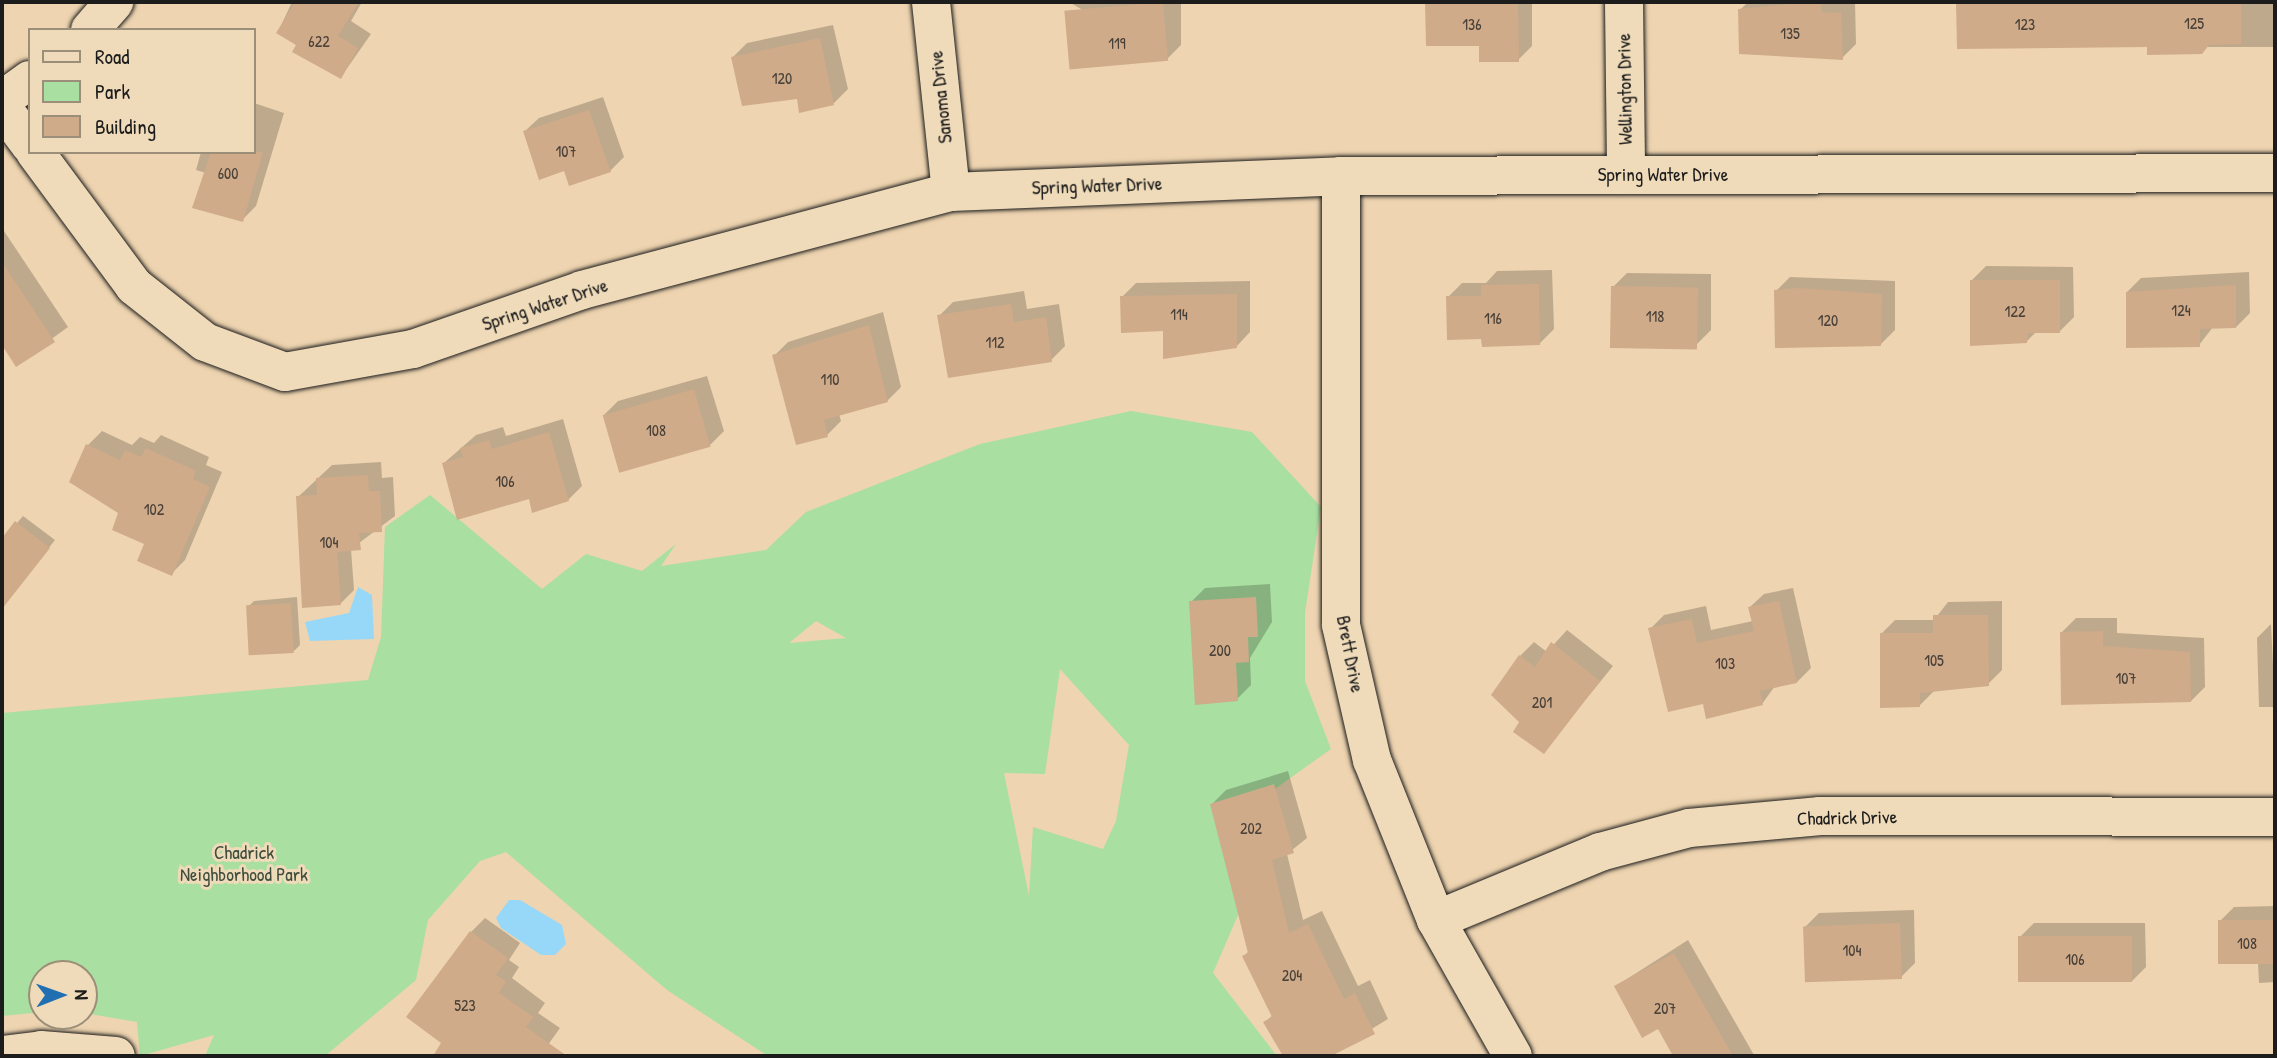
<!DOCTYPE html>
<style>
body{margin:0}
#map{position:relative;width:2277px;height:1058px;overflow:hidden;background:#eed4b0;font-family:"Patrick Hand",sans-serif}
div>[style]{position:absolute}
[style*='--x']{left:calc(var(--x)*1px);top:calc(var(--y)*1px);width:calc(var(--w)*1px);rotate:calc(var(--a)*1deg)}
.green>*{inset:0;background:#a9dfa1}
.water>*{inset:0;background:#97d8f9}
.shadow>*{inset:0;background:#0003;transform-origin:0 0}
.building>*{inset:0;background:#cfab8a;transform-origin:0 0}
.roads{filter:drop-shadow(0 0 2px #1c1c1c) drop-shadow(0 0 2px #1c1c1c)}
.minor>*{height:38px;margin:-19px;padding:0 19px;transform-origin:19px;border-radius:19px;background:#efdbb9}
span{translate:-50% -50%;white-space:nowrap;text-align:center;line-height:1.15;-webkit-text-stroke:6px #efdbb9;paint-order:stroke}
.number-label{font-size:16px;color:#494038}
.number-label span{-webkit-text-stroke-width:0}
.street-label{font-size:19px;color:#1c1c1c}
.park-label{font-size:19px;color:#3f4d3d}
.frame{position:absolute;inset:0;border:4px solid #1c1c1c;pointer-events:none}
.legend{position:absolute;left:28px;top:28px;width:228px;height:126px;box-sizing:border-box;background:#efdbb9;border:2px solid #9b8f7a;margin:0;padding:9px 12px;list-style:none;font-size:21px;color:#1c1c1c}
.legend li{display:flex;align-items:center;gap:14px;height:35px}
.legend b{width:35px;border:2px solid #9b8f7a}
.north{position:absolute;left:28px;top:960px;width:70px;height:70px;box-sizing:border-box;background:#efdbb9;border:2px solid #9b8f7a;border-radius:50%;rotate:89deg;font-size:19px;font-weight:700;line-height:28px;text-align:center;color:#1c1c1c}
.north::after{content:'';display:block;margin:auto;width:24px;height:32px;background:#1f6fb2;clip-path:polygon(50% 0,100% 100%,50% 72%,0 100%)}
</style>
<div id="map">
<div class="green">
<i style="clip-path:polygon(evenodd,1131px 411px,1252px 432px,1321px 507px,1305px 613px,1305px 681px,1331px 749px,1241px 813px,1251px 885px,1213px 973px,1277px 1056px,768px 1056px,667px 990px,506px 852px,480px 861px,428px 920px,416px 980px,325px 1056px,205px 1056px,214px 1035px,140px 1056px,137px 1022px,84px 1013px,84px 974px,42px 974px,42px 1012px,2px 1016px,2px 713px,368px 680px,381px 637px,385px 527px,430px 495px,542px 589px,586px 554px,642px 571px,676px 544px,661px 566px,766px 550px,806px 512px,980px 444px,1131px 411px,816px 621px,846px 638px,789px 643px,816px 621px,1131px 411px,1060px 669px,1129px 745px,1116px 821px,1103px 849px,1033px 827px,1029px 896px,1004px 773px,1045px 774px,1060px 669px)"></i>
</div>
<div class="water">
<i style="clip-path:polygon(358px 587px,372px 595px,374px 639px,310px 641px,305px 622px,349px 613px)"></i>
<i style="clip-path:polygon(509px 900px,520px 900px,562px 925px,566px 944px,555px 955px,541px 955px,501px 928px,496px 918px)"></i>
</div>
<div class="shadow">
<i style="clip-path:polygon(292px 2px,362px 2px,351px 21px,371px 34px,341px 77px,278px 32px)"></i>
<i style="clip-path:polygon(1069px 2px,1181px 2px,1181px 45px,1167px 59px)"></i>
<i style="clip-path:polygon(1427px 2px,1532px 2px,1532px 46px,1518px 60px,1481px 44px,1428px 44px)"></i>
<i style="clip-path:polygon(1748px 2px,1855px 2px,1856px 44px,1842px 58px,1740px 10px)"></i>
<i style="left:1957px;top:2px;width:318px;height:45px"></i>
<i style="clip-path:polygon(833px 25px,848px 89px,834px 103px,798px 97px,733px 57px,747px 43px)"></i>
<i style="clip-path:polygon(603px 97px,624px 157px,610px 171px,565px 169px,525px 131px,539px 118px)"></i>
<i style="clip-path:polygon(254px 103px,284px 113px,256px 206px,242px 220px,206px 173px,196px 170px,201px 152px,254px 152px)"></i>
<i style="clip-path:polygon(2px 228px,68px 327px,17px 364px,2px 342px)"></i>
<i style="clip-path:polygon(1986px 266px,2073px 267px,2074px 317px,2060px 331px,2037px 331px,2026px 342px,1972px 280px)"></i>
<i style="clip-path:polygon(1552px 270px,1554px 329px,1540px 343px,1483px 337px,1448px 297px,1462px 283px,1486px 283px,1497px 271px)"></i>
<i style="clip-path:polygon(2249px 272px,2250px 313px,2236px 327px,2213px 327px,2199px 345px,2127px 292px,2141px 278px)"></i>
<i style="clip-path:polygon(1627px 273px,1711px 274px,1711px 330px,1697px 344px,1613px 287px)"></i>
<i style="clip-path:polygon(1790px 277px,1895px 281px,1895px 330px,1881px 344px,1776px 291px)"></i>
<i style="clip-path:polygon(1250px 281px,1250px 332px,1236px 347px,1164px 329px,1122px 297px,1136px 283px)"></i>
<i style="clip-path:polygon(1024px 291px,1027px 309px,1059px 304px,1065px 346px,1051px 360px,939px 316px,953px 302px)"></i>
<i style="clip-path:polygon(883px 312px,901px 387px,887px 401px,839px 414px,841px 421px,827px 435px,774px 356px,788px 342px)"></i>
<i style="clip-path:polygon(707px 376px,724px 431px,710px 445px,604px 415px,618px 401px)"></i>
<i style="clip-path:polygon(563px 419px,582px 486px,568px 500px,530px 497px,444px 463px,476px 435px,503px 427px,506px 436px)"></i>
<i style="clip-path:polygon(102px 431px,132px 445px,140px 437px,154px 443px,161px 435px,209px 457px,206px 465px,222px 472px,185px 560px,171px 574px,121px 513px,88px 445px)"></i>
<i style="clip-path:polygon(381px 462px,382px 478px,393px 477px,395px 516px,351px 549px,354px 590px,340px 604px,298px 497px,332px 465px)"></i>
<i style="clip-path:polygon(23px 516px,55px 540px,16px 589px,2px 579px,2px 541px)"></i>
<i style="clip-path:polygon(1270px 584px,1272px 622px,1250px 658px,1251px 685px,1237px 699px,1191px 602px,1205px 588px)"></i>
<i style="clip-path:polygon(1793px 588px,1811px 668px,1797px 682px,1775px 686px,1762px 704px,1704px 701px,1650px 629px,1664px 615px,1706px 606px,1711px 630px,1753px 621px,1750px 607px,1764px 594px)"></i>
<i style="clip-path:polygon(297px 597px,300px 645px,294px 651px,248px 607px,254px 601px)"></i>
<i style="clip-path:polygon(2002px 601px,2002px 670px,1988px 684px,1934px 691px,1920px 705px,1881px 634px,1895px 620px,1934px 620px,1948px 602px)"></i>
<i style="clip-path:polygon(2076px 618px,2117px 618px,2117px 633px,2204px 638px,2205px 687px,2191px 701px,2062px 632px)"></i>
<i style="clip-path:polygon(2271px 624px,2275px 707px,2259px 707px,2257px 638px)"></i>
<i style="clip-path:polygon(1567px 630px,1613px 666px,1544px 751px,1520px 656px,1534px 642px,1547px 652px)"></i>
<i style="clip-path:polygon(1288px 771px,1307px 838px,1287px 854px,1303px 920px,1322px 911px,1358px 986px,1370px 980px,1388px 1019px,1327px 1056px,1285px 1056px,1265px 1022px,1273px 1015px,1244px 956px,1249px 951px,1212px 804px,1226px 790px)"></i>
<i style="clip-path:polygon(2275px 906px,2275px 982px,2259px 983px,2258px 963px,2220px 921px,2234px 907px)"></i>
<i style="clip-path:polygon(1914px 910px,1915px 963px,1901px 977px,1866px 979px,1867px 973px,1805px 927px,1819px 913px)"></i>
<i style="clip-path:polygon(485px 918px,520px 943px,509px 960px,519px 967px,512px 978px,545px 1003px,538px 1013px,560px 1028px,540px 1056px,440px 1056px,471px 932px)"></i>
<i style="clip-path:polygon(2034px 923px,2145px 923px,2146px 967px,2132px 981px,2020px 937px)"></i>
<i style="clip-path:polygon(1688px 940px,1754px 1055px,1752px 1056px,1675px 1056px,1658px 1026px,1616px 986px)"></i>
</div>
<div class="building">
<i style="clip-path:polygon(295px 2px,359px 2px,338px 36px,358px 48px,341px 79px,292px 52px,296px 45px,276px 33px)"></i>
<i style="left:1163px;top:2px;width:59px;height:99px;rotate:85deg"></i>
<i style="clip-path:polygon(1425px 2px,1518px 2px,1519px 62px,1479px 62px,1479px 46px,1426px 46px)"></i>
<i style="clip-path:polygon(1807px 2px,1821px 2px,1822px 12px,1841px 13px,1843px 60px,1739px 54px,1738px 9px)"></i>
<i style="clip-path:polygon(1956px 2px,2241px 2px,2241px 44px,2209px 45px,2202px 54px,2147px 55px,2147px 47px,1957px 49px)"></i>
<i style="clip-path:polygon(820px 38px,834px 105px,799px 113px,797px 99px,742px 106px,731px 57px)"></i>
<i style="clip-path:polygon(589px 110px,611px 172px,569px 186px,564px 171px,539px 180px,523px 131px)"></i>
<i style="clip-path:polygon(211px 152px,263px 152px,243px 222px,192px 208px)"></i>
<i style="clip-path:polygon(2px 262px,55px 342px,16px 367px,2px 345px)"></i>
<i style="clip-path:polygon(1970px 280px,2060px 280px,2060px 333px,2028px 333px,2027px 343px,1970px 346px)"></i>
<i style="clip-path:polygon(1539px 284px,1540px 345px,1482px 347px,1481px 339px,1447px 340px,1446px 296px,1481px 296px,1481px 285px)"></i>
<i style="clip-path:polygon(2236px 285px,2236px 328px,2200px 329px,2200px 347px,2126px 348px,2126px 292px)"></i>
<i style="left:1611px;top:286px;width:87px;height:62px;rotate:1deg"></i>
<i style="clip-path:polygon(1798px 288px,1882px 294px,1881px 346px,1775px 348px,1774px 290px)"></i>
<i style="clip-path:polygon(1237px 294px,1237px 348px,1163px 359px,1163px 331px,1121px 333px,1120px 296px)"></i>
<i style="clip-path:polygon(1011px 304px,1014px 322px,1046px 317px,1052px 362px,948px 378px,937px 315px)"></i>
<i style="clip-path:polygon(869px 325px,888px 402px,824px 420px,828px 437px,796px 445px,772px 355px)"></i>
<i style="left:694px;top:389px;width:60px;height:95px;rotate:74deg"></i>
<i style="clip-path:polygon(549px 432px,569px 501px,532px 513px,529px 499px,457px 520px,442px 463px,463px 457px,460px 448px,489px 440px,492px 449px)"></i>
<i style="clip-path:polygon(86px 444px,120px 460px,125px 450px,141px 457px,146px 448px,196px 471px,193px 479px,210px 487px,172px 576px,137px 561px,144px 544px,112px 530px,118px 513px,69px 482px)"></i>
<i style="clip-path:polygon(368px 475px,369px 491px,380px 491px,382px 532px,359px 533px,361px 550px,337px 552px,341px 605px,302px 608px,296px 496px,317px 495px,316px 478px)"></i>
<i style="clip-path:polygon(15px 521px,50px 548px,2px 609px,2px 538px)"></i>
<i style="clip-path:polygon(1256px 597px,1258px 637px,1248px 637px,1249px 662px,1236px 663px,1238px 701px,1195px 705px,1189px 601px)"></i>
<i style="clip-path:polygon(1779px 601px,1797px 683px,1760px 691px,1763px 705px,1706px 719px,1703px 704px,1668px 712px,1648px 628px,1692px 619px,1697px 643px,1754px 631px,1748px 607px)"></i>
<i style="left:291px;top:603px;width:50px;height:45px;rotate:87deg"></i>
<i style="clip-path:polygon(1933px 615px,1988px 615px,1989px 686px,1920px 693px,1920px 707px,1880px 708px,1880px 633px,1933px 633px)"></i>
<i style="clip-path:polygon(2103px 631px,2103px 646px,2190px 652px,2191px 702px,2061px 705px,2060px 632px)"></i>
<i style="clip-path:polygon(1551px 642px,1600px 681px,1544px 754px,1513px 732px,1519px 722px,1491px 695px,1519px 655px,1535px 667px)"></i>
<i style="clip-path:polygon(1274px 784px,1294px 853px,1272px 860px,1289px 933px,1308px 924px,1344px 999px,1355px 993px,1375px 1034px,1331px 1056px,1283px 1056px,1263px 1022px,1272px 1017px,1242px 956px,1248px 953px,1210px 804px)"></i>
<i style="left:2275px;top:920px;width:44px;height:57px;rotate:90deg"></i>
<i style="left:1900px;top:923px;width:56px;height:97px;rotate:88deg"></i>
<i style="clip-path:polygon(470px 931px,508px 958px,496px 975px,506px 981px,499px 993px,533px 1017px,526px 1027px,567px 1056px,433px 1056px,441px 1043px,406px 1017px)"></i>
<i style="left:2018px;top:936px;width:114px;height:46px"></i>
<i style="clip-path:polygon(1674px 953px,1733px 1056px,1673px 1056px,1658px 1029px,1642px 1038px,1614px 986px)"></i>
</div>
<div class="roads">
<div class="minor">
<i style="--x:931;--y:2;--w:191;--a:84"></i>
<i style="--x:1624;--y:2;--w:173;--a:89.3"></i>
<i style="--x:90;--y:30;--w:37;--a:-49"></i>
<i style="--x:2;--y:100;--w:34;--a:-36"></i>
<i style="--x:2;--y:107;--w:47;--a:53.6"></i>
<i style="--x:35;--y:152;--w:167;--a:53.5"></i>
<i style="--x:134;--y:286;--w:90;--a:38.3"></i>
<i style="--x:205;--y:342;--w:85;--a:20.6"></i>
<i style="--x:285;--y:372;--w:130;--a:-10.2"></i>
<i style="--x:413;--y:349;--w:179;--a:-19.2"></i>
<i style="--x:582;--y:290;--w:382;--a:-14.9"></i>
<i style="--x:951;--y:192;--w:390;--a:-2.3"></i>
<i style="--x:1341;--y:176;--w:934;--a:-0.18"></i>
<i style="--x:1341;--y:176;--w:449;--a:90"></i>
<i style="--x:1341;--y:625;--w:139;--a:77.1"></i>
<i style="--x:1372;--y:760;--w:172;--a:68.2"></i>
<i style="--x:1436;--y:920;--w:156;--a:60.5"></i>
<i style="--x:1436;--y:920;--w:178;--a:-22.5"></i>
<i style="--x:1600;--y:852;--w:92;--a:-15.1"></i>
<i style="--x:1689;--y:828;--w:132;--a:-5.2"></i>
<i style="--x:1820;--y:816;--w:455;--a:0.1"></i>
<i style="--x:2;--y:1055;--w:39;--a:-7"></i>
<i style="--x:41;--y:1050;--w:75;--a:4.6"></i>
</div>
</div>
<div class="number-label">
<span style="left:2194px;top:23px">125</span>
<span style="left:1472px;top:24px">136</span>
<span style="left:2025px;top:24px">123</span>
<span style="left:1790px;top:33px">135</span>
<span style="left:319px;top:41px">622</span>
<span style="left:1117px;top:43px">119</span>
<span style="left:782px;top:78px">120</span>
<span style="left:566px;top:151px">107</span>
<span style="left:228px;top:173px">600</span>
<span style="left:2181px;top:310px">124</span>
<span style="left:2015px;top:311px">122</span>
<span style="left:1179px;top:314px">114</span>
<span style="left:1655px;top:316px">118</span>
<span style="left:1493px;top:318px">116</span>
<span style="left:1828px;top:320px">120</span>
<span style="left:995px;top:342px">112</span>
<span style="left:830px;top:379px">110</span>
<span style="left:656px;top:430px">108</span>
<span style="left:505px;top:481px">106</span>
<span style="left:154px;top:509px">102</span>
<span style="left:329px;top:542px">104</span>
<span style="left:1220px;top:650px">200</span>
<span style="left:1934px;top:660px">105</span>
<span style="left:1725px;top:663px">103</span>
<span style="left:2126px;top:678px">107</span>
<span style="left:1542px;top:702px">201</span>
<span style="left:1251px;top:828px">202</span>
<span style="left:2247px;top:943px">108</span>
<span style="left:1852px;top:950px">104</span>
<span style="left:2075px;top:959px">106</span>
<span style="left:1292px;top:975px">204</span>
<span style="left:465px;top:1005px">523</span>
<span style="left:1665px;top:1008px">207</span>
</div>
<div class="street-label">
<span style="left:1625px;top:89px;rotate:-91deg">Wellington Drive</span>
<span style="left:941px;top:97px;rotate:-96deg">Sanoma Drive</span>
<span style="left:1663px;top:175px">Spring Water Drive</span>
<span style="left:1097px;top:186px;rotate:-2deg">Spring Water Drive</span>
<span style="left:545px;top:305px;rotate:-18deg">Spring Water Drive</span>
<span style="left:1350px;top:654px;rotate:79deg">Brett Drive</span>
<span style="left:1847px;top:818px;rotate:-1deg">Chadrick Drive</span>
</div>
<div class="park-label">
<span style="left:244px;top:864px">Chadrick<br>Neighborhood Park</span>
</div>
<div class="frame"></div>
<ul class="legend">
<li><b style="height:9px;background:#efdbb9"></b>Road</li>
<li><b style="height:19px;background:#a9dfa1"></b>Park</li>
<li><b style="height:19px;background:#cfab8a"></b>Building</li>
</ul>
<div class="north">N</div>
</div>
